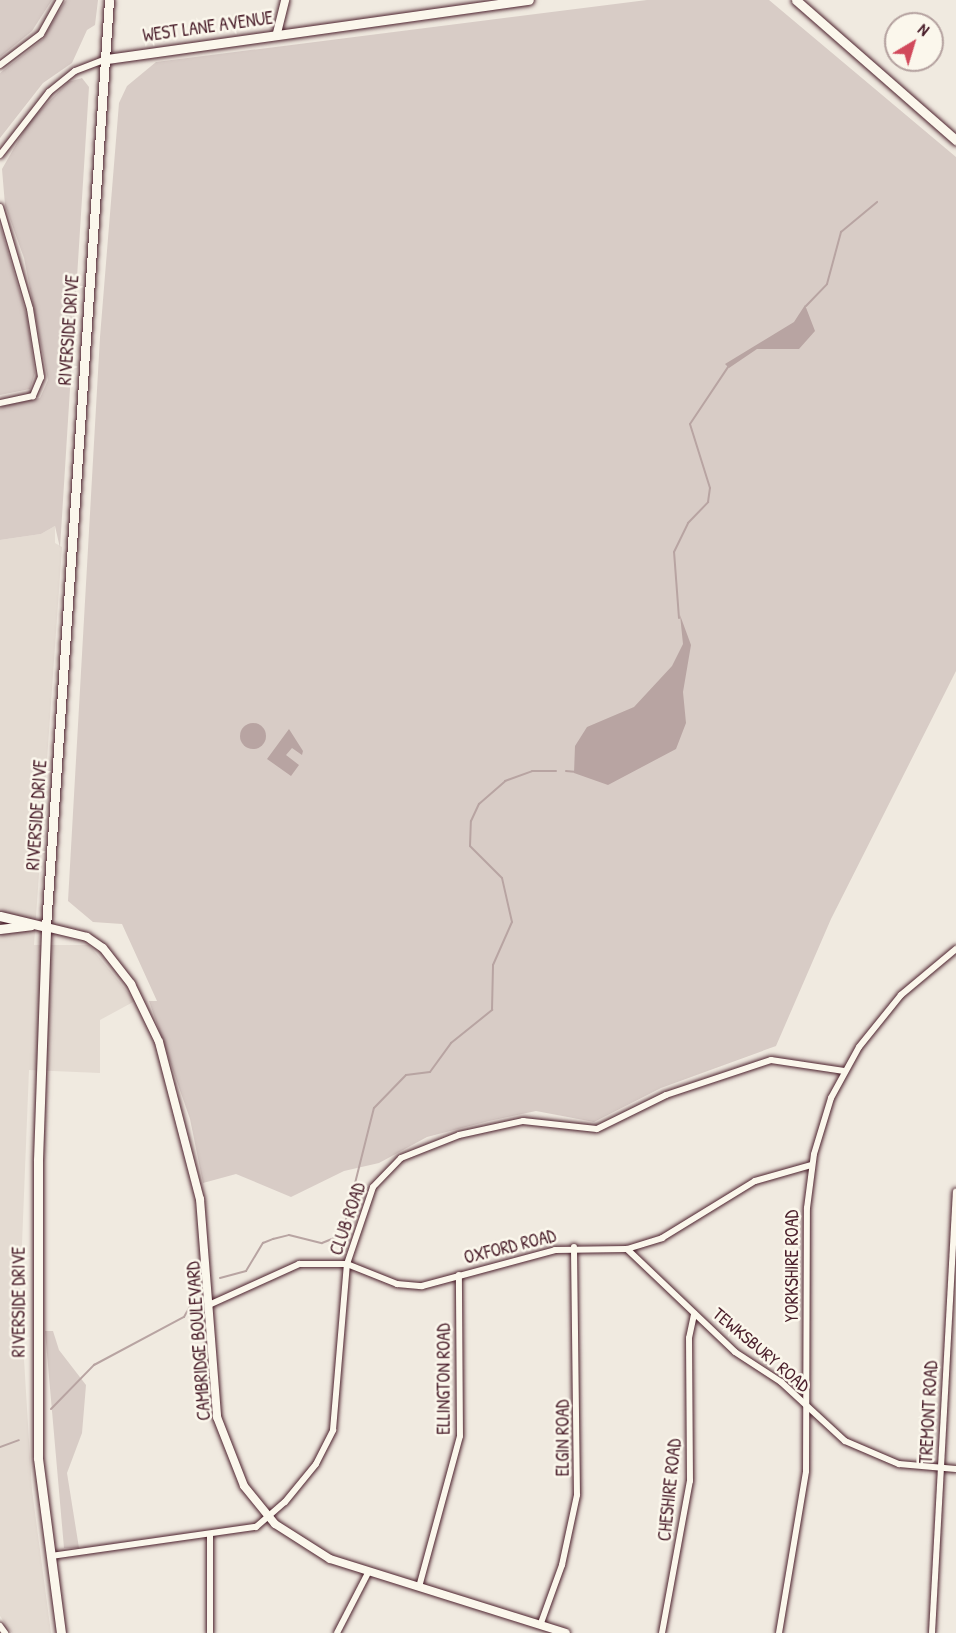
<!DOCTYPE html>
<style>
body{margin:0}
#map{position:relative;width:956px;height:1633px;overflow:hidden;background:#f0eae0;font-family:"Patrick Hand",sans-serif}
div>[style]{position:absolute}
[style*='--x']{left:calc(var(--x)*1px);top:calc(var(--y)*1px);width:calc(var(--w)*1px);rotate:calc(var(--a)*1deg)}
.built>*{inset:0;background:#e4dbd2}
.green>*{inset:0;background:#d8ccc6}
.water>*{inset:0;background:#b8a4a2}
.round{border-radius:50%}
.stream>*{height:2px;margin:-1px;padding:0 1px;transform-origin:1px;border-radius:1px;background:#b8a4a2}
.roads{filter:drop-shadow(0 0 2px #4a1f2b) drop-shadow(0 0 2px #4a1f2b)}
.minor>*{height:6px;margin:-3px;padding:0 3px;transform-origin:3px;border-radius:3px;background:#fbf7ec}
.tertiary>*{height:8px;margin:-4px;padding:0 4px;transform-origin:4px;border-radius:4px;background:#fbf7ec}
.secondary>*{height:9px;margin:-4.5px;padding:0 4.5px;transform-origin:4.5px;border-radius:4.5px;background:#fbf7ec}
.primary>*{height:9px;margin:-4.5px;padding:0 4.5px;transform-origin:4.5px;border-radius:4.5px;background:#fbf7ec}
span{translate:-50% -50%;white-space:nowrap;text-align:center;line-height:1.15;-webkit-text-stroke:5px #fbf7ec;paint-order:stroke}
.street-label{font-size:18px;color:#4a1f2b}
.north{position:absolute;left:884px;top:12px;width:60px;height:60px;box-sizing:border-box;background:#fbf7ec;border:2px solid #b4a19f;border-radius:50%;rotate:38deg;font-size:16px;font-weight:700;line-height:24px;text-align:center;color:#4a1f2b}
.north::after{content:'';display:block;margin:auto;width:21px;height:27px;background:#d1495b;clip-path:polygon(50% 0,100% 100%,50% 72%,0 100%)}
</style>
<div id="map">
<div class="built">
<i style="clip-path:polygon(55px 526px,55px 543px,62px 547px,34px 945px,89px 945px,135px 1001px,100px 1020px,100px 1073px,29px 1070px,20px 1294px,32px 1490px,51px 1633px,12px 1633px,0 1616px,0 540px,41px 534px)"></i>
</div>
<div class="green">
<i style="clip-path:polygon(0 0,52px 0,32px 31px,0 57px)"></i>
<i style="clip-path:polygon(66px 0,98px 0,95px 25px,87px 30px,72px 63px,43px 83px,0 138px,0 73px,42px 40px)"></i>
<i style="clip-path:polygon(647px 0,769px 0,956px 157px,956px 671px,831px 919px,776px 1046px,661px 1088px,594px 1122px,536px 1111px,489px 1121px,427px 1137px,379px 1163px,344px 1171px,291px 1197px,236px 1174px,203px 1183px,190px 1119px,149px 1001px,157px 1001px,122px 924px,93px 922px,68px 901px,100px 337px,119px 103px,127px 86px,156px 62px)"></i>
<i style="clip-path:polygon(82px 78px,89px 87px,60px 548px,55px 526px,41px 534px,0 540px,0 407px,40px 398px,48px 380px,24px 258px,5px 205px,2px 169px,29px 122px,68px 82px)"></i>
<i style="clip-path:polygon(0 225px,27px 317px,35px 373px,30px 389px,0 395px)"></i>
<i style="clip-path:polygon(45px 1331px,53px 1331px,59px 1350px,86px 1385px,82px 1433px,67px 1473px,79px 1548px,64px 1548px)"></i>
</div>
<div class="water">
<i style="clip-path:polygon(805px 305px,815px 331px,799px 349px,757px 349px,729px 368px,725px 364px,794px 322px)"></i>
<i style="clip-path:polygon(680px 615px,691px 645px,683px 692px,686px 723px,676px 749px,608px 785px,574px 773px,575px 746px,587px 727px,634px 707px,672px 666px,683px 644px)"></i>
<i class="round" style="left:240px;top:723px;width:26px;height:26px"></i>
<i style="clip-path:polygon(289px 729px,303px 751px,302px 755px,292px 748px,286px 755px,299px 765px,291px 776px,267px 759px)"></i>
</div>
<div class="stream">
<i style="--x:806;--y:306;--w:30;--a:-46"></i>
<i style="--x:827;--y:284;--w:54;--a:-74.9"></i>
<i style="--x:841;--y:232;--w:47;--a:-39.8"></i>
<i style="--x:679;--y:618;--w:66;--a:-94.3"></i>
<i style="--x:674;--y:552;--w:32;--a:-64"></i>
<i style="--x:688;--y:523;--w:29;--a:-46"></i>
<i style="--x:708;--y:502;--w:14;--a:-82"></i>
<i style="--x:710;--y:488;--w:67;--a:-107.4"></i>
<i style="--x:690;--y:424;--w:69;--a:-56.3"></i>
<i style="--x:566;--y:771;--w:11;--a:5"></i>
<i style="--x:220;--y:1278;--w:27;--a:-15"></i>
<i style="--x:246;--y:1271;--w:33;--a:-59"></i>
<i style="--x:263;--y:1243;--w:11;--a:-22"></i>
<i style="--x:273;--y:1239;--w:16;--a:-14"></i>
<i style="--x:289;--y:1235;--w:34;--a:14"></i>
<i style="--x:322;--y:1243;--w:22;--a:-22"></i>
<i style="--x:342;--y:1235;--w:131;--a:-75.9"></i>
<i style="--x:374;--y:1108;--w:46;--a:-45.9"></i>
<i style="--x:406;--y:1075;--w:24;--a:-7"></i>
<i style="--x:430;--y:1072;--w:36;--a:-54"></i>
<i style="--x:451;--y:1043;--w:53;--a:-38.8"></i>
<i style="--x:492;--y:1010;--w:45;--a:-88.7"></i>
<i style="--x:493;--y:965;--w:47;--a:-66.2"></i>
<i style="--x:512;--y:922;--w:45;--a:-102.8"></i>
<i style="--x:502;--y:878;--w:45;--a:-135"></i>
<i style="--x:470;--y:846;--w:25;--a:-88"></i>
<i style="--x:471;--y:821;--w:19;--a:-65"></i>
<i style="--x:479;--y:804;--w:35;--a:-41"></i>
<i style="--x:505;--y:781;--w:29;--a:-20"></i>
<i style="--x:532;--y:771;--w:24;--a:0"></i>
<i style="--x:51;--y:1409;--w:62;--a:-45.7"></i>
<i style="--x:94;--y:1365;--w:102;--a:-28.1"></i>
<i style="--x:184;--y:1317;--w:38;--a:-61"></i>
<i style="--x:0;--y:1447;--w:20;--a:-20"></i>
</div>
<div class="roads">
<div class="minor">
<i style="--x:0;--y:65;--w:51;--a:-37.1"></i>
<i style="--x:41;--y:34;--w:39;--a:-61"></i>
<i style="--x:0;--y:155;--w:80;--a:-52.1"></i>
<i style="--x:49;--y:92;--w:33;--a:-39"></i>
<i style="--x:75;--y:71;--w:33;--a:-21"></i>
<i style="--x:0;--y:207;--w:106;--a:73.6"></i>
<i style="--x:30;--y:309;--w:69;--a:80.8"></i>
<i style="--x:41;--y:377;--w:21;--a:113"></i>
<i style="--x:33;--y:396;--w:34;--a:168"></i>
<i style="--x:627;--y:1249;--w:149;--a:43.6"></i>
<i style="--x:735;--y:1352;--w:55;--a:33.1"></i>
<i style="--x:781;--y:1382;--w:87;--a:42.7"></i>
<i style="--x:845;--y:1441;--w:59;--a:23.1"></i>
<i style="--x:899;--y:1464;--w:57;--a:5"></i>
<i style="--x:211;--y:1304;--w:97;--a:-24.4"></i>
<i style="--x:299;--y:1264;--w:48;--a:0"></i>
<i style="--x:347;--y:1264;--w:54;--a:21.8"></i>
<i style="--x:397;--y:1284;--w:25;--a:5"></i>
<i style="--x:422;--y:1286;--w:138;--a:-15.1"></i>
<i style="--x:555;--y:1250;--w:72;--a:-0.8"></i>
<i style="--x:627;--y:1249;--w:37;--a:-17"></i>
<i style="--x:662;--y:1238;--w:109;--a:-31.5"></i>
<i style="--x:755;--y:1181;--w:58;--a:-15.9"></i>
<i style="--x:210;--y:1535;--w:98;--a:90"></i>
<i style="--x:51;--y:1556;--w:207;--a:-8.1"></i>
<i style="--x:256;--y:1527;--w:38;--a:-41"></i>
<i style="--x:285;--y:1502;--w:49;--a:-50.8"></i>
<i style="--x:316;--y:1464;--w:38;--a:-63"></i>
<i style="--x:333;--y:1430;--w:167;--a:-85.2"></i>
<i style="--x:347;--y:1264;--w:81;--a:-71.3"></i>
<i style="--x:373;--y:1187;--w:40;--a:-46"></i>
<i style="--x:401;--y:1158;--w:62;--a:-21.6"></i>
<i style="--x:459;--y:1135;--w:66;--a:-12.3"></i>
<i style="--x:523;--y:1121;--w:74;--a:6.2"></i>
<i style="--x:597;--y:1129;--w:77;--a:-26.2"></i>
<i style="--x:666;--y:1095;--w:111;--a:-18.4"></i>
<i style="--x:771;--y:1060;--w:74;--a:8.6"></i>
<i style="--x:419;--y:1587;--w:156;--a:-74.8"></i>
<i style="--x:460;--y:1436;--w:161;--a:-90.4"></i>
<i style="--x:541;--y:1623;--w:62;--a:-70.1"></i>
<i style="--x:562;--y:1565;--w:72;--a:-77.9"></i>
<i style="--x:577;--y:1495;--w:248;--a:-90.7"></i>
<i style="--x:0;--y:1626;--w:9;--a:54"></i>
<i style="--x:337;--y:1633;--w:68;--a:-62.7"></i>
<i style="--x:662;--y:1633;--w:155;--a:-79.6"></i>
<i style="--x:690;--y:1481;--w:143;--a:-90.4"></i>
<i style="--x:689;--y:1338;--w:25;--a:-78"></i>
<i style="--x:779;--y:1633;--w:164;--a:-80.5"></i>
<i style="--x:806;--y:1471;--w:263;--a:-89.8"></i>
<i style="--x:807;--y:1208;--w:54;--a:-82.6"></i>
<i style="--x:814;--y:1154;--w:59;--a:-73.1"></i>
<i style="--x:831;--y:1098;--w:58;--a:-61.2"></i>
<i style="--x:859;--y:1047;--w:67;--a:-51.1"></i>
<i style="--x:901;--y:995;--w:72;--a:-39.9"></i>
<i style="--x:932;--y:1633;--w:442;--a:-86.9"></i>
</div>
<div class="tertiary">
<i style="--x:277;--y:33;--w:34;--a:-76"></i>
<i style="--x:46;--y:927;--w:42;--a:13.7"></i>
<i style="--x:87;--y:937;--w:19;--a:35"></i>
<i style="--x:103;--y:948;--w:46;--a:52.1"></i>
<i style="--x:131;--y:984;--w:64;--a:64.2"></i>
<i style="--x:159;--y:1042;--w:162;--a:75.4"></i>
<i style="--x:200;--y:1199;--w:219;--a:85.5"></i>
<i style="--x:217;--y:1417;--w:74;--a:68.6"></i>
<i style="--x:244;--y:1486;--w:49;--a:50.8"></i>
<i style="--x:275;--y:1524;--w:65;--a:32.5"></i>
<i style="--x:330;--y:1559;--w:247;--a:17.4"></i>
</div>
<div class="secondary">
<i style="--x:0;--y:916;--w:47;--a:13.4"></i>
<i style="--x:0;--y:929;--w:31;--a:-7"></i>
</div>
<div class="primary">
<i style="--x:796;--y:0;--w:213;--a:41.2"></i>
<i style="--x:107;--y:59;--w:426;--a:-8"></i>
<i style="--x:61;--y:1633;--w:177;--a:-97.5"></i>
<i style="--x:38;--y:1458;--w:298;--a:-90"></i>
<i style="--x:38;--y:1160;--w:233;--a:-88"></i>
<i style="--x:46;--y:927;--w:929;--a:-86.11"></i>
</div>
</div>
<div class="street-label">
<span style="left:208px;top:27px;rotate:-8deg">WEST LANE AVENUE</span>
<span style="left:69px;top:330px;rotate:-86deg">RIVERSIDE DRIVE</span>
<span style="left:37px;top:815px;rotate:-86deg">RIVERSIDE DRIVE</span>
<span style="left:348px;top:1219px;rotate:-71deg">CLUB ROAD</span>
<span style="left:510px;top:1247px;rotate:-14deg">OXFORD ROAD</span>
<span style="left:792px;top:1266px;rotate:-90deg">YORKSHIRE ROAD</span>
<span style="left:19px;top:1302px;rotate:-90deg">RIVERSIDE DRIVE</span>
<span style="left:199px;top:1341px;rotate:-94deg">CAMBRIDGE BOULEVARD</span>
<span style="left:761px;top:1350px;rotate:40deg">TEWKSBURY ROAD</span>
<span style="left:444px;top:1379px;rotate:-90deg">ELLINGTON ROAD</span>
<span style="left:929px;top:1412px;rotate:-87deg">TREMONT ROAD</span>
<span style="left:563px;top:1438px;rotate:-90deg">ELGIN ROAD</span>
<span style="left:670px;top:1490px;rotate:-84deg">CHESHIRE ROAD</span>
</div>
<div class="north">N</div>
</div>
